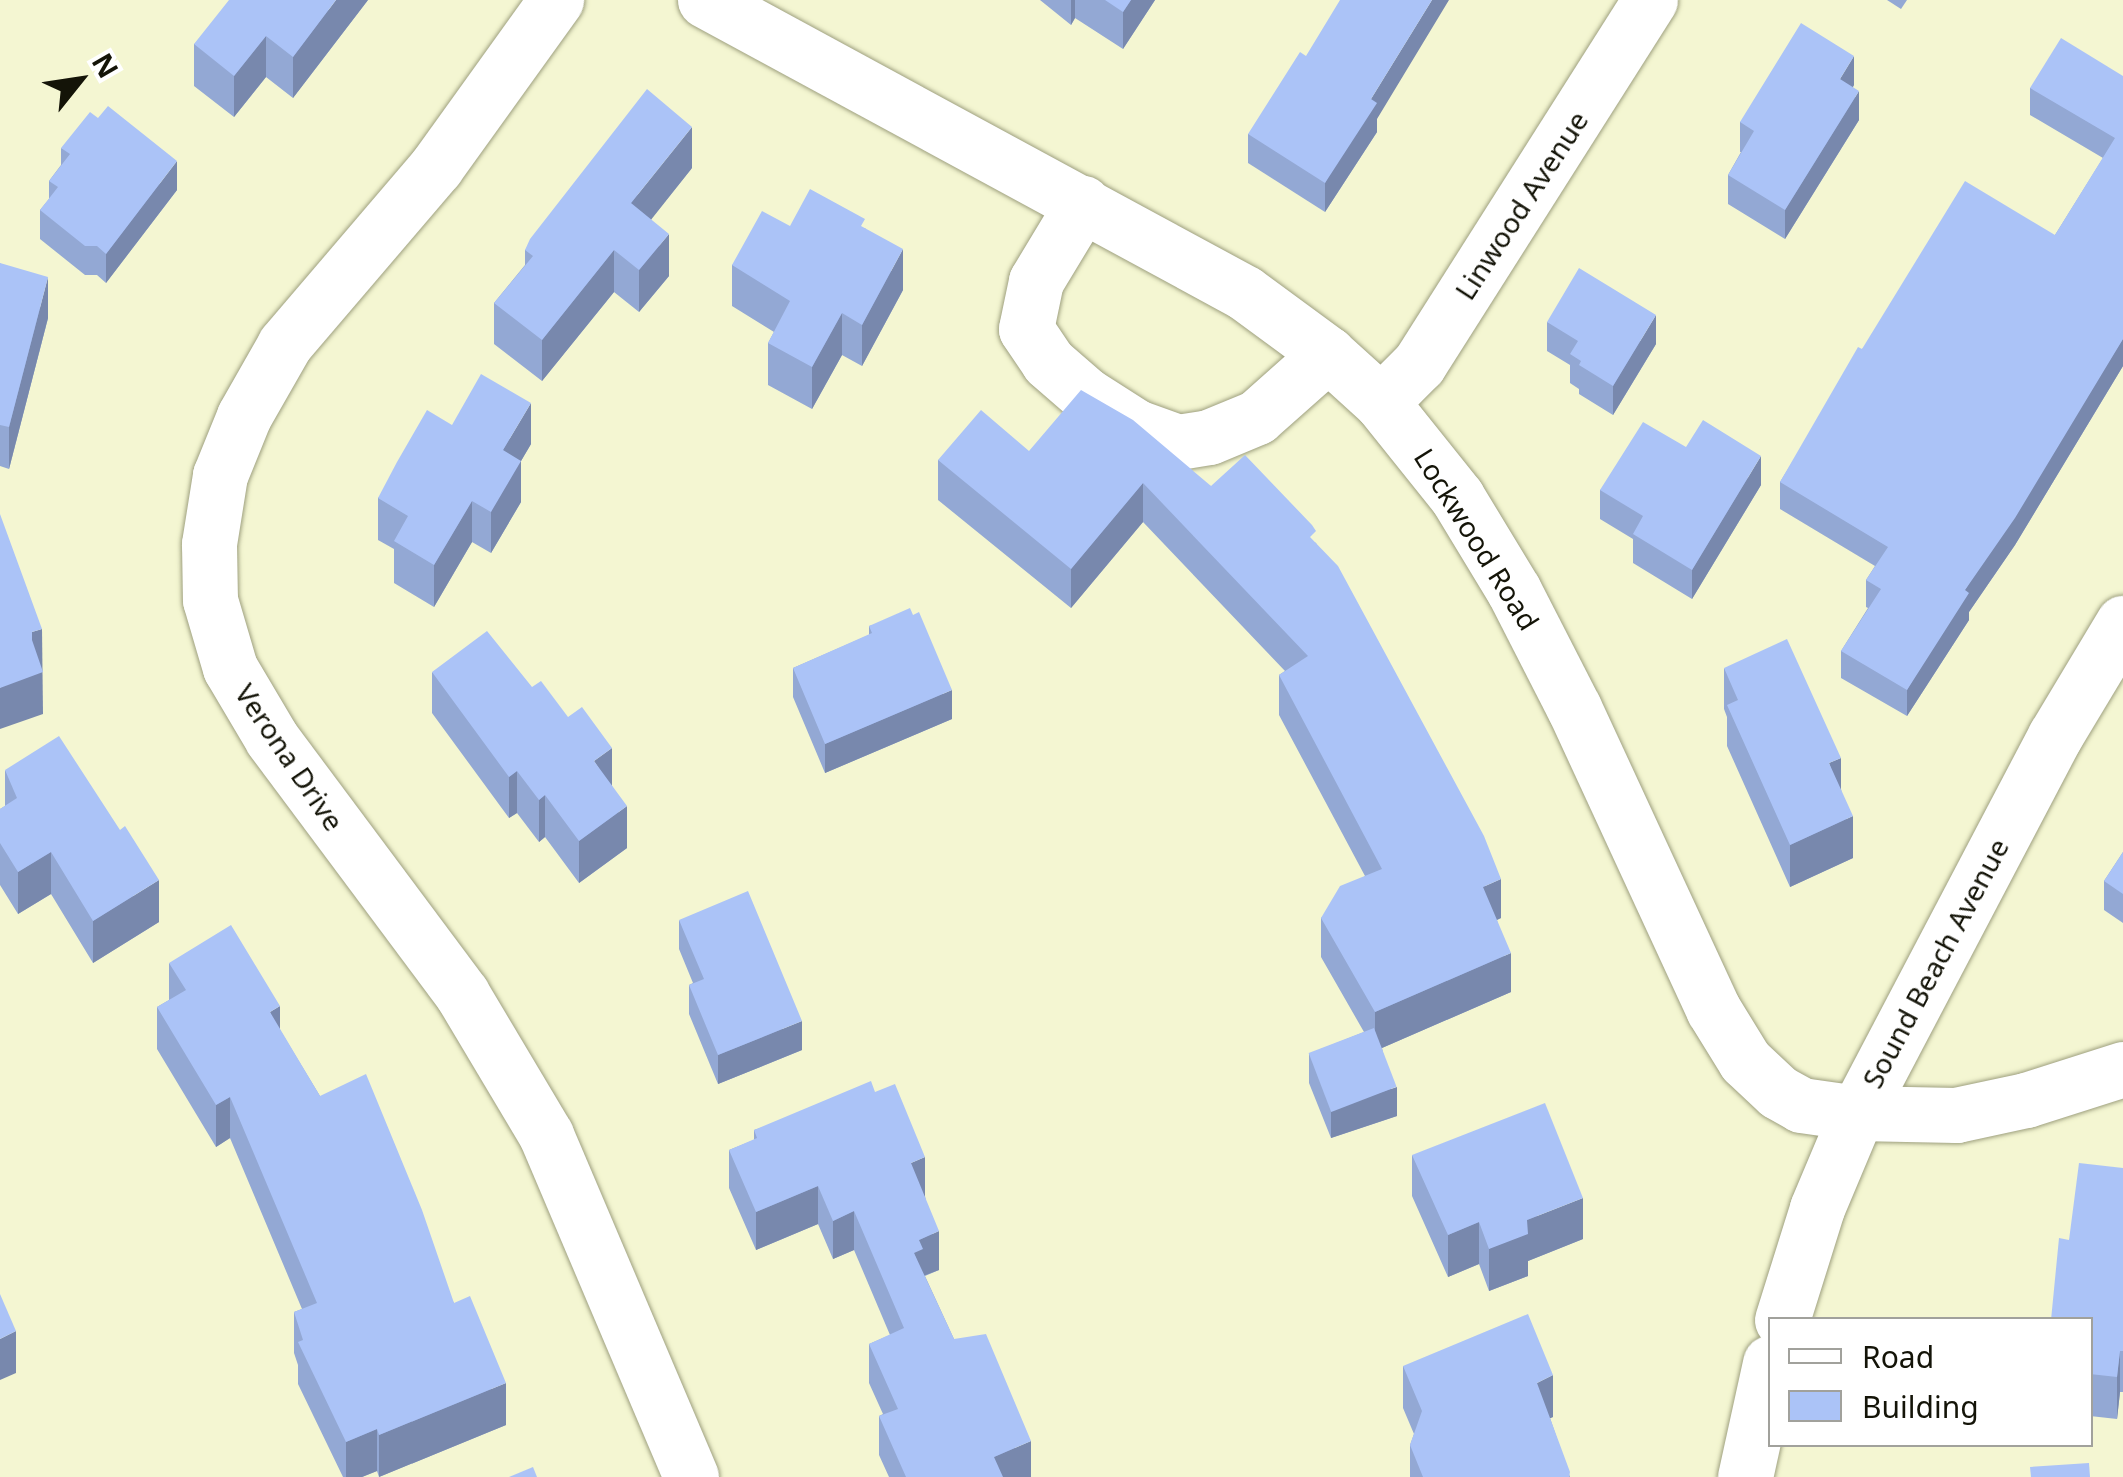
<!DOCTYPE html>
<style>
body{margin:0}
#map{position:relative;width:2123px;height:1477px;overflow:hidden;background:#f4f6d2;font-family:"Noto Sans",sans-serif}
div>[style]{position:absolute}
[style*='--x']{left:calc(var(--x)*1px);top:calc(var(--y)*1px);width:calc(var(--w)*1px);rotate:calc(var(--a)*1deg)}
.roads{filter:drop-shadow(0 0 2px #9ea07f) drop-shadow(0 0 2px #9ea07f)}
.minor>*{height:55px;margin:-27.5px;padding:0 27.5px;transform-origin:27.5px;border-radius:27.5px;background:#fff}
.wall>*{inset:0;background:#93a8d4}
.shaded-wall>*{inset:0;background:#7888ad}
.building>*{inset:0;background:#abc3f7;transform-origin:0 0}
span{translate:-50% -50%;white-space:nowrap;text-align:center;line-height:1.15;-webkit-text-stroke:9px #fff;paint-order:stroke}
.street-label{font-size:28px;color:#141408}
.legend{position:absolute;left:1768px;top:1317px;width:325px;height:130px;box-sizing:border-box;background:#fff;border:2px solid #a1a19c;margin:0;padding:12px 18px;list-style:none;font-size:30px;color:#141408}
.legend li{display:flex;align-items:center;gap:20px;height:50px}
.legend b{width:50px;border:2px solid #a1a19c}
.north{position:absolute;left:30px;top:30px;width:100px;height:100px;-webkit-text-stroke:8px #fff;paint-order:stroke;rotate:60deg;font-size:28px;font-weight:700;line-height:40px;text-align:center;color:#141408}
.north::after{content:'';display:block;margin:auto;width:35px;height:45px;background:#141408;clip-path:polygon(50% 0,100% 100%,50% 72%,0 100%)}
</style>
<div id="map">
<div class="roads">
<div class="minor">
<i style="--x:556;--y:0;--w:206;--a:125.7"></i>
<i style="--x:436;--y:167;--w:233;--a:130.5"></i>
<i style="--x:285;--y:344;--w:83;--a:119.7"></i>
<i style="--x:244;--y:416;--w:64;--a:112.1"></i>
<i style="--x:220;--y:475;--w:70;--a:99.1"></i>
<i style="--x:209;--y:544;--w:56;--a:89"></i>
<i style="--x:210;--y:600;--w:71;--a:73.6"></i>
<i style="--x:230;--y:668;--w:82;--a:59.4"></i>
<i style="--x:272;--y:739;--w:318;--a:53.3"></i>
<i style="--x:462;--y:994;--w:164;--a:59.2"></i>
<i style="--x:546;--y:1135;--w:371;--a:67"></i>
<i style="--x:705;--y:0;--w:614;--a:28.48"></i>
<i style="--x:1245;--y:293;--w:103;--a:36.3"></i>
<i style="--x:1328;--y:354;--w:72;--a:42.2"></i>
<i style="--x:1381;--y:402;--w:122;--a:51.3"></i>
<i style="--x:1457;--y:497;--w:110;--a:58.8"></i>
<i style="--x:1514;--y:591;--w:131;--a:62.9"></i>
<i style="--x:1574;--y:708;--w:332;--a:65.2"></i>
<i style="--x:1713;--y:1009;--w:61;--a:58.4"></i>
<i style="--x:1745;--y:1061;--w:45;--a:43.2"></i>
<i style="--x:1778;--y:1092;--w:26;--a:29"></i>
<i style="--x:1801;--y:1105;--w:57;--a:8.1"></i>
<i style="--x:1857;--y:1113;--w:99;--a:1.2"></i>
<i style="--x:1956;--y:1115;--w:72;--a:-12.1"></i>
<i style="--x:2026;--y:1100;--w:102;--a:-17.7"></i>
<i style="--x:1083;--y:203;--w:91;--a:121.1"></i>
<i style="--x:1036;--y:281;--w:49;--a:101.8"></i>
<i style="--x:1026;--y:329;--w:40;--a:56"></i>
<i style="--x:1048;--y:362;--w:50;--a:41"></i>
<i style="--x:1086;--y:395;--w:59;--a:32.6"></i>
<i style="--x:1136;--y:427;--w:45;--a:19.7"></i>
<i style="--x:1178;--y:442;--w:31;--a:-9"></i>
<i style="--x:1209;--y:437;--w:52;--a:-22.6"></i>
<i style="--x:1257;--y:417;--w:95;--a:-41.6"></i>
<i style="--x:1381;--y:402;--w:54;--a:-45"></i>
<i style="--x:1419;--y:364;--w:431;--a:-57.6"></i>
<i style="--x:1782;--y:1320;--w:117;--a:-72.6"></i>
<i style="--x:1817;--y:1208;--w:103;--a:-67.2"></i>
<i style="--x:1857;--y:1113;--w:426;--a:-62.3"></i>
<i style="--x:2055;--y:736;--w:132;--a:-59"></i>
<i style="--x:1745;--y:1477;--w:117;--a:-77.6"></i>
</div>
</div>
<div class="wall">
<i style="clip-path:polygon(368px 0,293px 98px,266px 77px,234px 117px,194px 86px,194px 44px)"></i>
<i style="clip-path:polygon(1040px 0,1155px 0,1123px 49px,1075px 18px,1071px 25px)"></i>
<i style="clip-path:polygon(1887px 0,1907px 0,1901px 9px)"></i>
<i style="clip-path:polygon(2123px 76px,2123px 366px,2015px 545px,1969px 612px,1969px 620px,1907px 716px,1841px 678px,1841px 651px,1868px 608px,1866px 607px,1866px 580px,1875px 566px,1780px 509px,1780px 482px,1862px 349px,2055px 235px,2103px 158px,2030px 115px,2030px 88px)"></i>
<i style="clip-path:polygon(1854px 85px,1853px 87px,1859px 120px,1785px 239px,1728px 204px,1728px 175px,1741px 152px,1740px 152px,1740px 122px)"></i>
<i style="clip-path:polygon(1377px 119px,1377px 132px,1325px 212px,1248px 163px,1248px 134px)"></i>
<i style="clip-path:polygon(61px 148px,177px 190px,106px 283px,97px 275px,85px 275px,40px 239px,40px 210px,49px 199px,49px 181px,61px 165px)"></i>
<i style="clip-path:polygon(692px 168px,651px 219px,669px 276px,639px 312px,614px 292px,542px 381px,494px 344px,494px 303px,525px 265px,525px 250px)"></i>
<i style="clip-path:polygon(790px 226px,865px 228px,903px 290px,862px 366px,842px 355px,812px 409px,768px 385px,768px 343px,774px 332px,732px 306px,732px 265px)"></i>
<i style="clip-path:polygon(0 263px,48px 318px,9px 469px,0 466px)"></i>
<i style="clip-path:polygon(1547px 322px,1656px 344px,1613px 415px,1579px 394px,1579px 389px,1570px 383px,1570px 365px,1547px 351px)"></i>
<i style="clip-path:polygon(452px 425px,531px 444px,521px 461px,521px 502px,491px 553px,472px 542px,434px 607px,394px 583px,394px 549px,378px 540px,378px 498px)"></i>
<i style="clip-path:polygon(1686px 447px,1761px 485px,1692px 599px,1633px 563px,1633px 539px,1600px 519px,1600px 490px)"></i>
<i style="clip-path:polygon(1029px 451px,1211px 486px,1316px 543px,1501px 918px,1497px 920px,1511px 992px,1382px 1048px,1397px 1116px,1331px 1138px,1309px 1083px,1309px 1054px,1364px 1032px,1321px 957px,1321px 918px,1365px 876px,1279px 715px,1279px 675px,1285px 671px,1143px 522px,1071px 608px,938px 500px,938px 460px)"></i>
<i style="clip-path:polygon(913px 615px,952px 719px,825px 773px,793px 697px,793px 668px,869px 635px,869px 626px)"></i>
<i style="clip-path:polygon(1724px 668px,1841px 789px,1853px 858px,1790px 887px,1727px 746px,1727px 717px,1724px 709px)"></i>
<i style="clip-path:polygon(432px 672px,612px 786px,627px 848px,579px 883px,545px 837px,539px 842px,517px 813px,509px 818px,432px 713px)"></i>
<i style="clip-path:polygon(5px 770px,159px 922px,93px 963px,51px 894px,18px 914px,0 885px,0 809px,5px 806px)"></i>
<i style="clip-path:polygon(2123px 852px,2123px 923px,2104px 910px,2104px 881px)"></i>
<i style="clip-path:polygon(679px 920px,802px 1050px,718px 1084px,689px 1014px,689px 985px,693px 983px,679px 949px)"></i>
<i style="clip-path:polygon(169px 963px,280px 1030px,320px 1096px,454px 1303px,506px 1425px,379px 1477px,377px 1471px,362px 1477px,343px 1477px,298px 1384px,298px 1365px,294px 1353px,294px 1312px,302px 1309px,230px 1138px,216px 1147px,157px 1049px,157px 1007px,169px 1000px)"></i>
<i style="clip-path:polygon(875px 1092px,925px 1196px,939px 1270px,925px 1276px,954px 1339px,1031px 1477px,889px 1477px,879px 1455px,879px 1416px,883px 1414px,869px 1383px,869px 1344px,890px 1335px,854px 1250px,833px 1259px,818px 1224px,756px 1250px,729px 1188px,729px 1150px,754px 1140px,754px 1130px)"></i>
<i style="clip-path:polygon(1412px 1155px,1583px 1239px,1528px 1261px,1528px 1276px,1489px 1291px,1479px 1264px,1448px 1277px,1412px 1196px)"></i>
<i style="clip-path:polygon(2123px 1168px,2123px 1392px,2120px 1392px,2117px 1419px,2090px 1416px,2090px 1320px,2069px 1240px)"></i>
<i style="clip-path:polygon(1403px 1366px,1553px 1417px,1550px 1418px,1570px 1477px,1410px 1477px,1410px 1445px,1414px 1434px,1403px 1408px)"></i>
</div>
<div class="shaded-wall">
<i style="clip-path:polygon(336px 0,368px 0,293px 98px,293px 57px)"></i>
<i style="clip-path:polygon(1071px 0,1075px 0,1075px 18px,1071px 25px)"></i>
<i style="clip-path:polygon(1131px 0,1155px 0,1123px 49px,1123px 12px)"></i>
<i style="clip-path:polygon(1432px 0,1449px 0,1377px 119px,1377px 132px,1325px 212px,1325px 183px,1371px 99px)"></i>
<i style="clip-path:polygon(266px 36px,266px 77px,234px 117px,234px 76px)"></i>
<i style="clip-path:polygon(1854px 56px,1854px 85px,1840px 108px,1840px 79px)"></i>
<i style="clip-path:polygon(1859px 91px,1859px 120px,1785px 239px,1785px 210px)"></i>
<i style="clip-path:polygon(692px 127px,692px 168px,631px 245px,631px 203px)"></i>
<i style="clip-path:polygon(177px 161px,177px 190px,106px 283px,106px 254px)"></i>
<i style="clip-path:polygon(669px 234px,669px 276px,639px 312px,639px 270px)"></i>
<i style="clip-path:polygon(903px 249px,903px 290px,862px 366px,862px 325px)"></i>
<i style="clip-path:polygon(614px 250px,614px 292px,542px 381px,542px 340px)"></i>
<i style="clip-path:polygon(48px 277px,48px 318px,9px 469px,9px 427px)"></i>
<i style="clip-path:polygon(842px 313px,842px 355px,812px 409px,812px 367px)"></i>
<i style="clip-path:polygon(1656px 315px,1656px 344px,1613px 415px,1613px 386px)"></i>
<i style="clip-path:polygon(2123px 339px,2123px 366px,2015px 545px,1969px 612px,1969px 620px,1907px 716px,1907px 690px,1965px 590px)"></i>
<i style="clip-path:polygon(531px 403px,531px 444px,521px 461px,521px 502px,491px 553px,491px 512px,503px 450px)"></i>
<i style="clip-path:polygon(1761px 456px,1761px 485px,1692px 599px,1692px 570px)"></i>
<i style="clip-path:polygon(1143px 483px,1143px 522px,1071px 608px,1071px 569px)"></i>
<i style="clip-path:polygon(472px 501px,472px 542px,434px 607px,434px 565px)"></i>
<i style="clip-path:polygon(42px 629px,43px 714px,0 729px,0 688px,32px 632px)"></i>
<i style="clip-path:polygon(952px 690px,952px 719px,825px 773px,825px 744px)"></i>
<i style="clip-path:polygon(612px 748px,612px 789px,594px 761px)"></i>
<i style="clip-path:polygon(1841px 758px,1841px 800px,1829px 763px)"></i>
<i style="clip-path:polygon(517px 771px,517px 813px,509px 818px,509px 777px)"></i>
<i style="clip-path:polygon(545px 795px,545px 837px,539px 842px,539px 800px)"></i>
<i style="clip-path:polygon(627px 806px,627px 848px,579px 883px,579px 841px)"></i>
<i style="clip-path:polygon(1853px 816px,1853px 858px,1790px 887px,1790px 845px)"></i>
<i style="clip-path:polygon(51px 852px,51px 894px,18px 914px,18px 872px)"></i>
<i style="clip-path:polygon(1501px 879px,1501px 918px,1483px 926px,1483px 887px)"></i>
<i style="clip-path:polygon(159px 880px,159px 922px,93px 963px,93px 921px)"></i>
<i style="clip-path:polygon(1511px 953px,1511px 992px,1375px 1051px,1375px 1012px)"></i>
<i style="clip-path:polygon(280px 1006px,280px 1048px,270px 1012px)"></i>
<i style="clip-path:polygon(802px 1021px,802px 1050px,718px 1084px,718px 1055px)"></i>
<i style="clip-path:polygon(1397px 1087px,1397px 1116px,1331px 1138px,1331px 1109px)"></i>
<i style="clip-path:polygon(230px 1097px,230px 1138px,216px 1147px,216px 1105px)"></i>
<i style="clip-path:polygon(925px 1157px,925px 1196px,911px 1202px,911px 1163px)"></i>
<i style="clip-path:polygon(818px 1186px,818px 1224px,756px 1250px,756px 1212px)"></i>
<i style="clip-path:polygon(1583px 1198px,1583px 1239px,1528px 1261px,1528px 1276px,1489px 1291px,1489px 1249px,1527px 1220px)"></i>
<i style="clip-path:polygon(854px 1211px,854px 1250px,833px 1259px,833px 1221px)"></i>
<i style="clip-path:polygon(1479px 1222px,1479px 1264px,1448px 1277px,1448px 1235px)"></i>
<i style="clip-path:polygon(939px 1231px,939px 1270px,923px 1276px,914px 1253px,919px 1240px)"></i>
<i style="clip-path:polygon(16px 1331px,16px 1373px,0 1380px,0 1339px)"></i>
<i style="clip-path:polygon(2120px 1351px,2120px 1392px,2117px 1419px,2117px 1377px)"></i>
<i style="clip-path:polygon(1553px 1375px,1553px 1417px,1537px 1424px,1537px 1383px)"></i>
<i style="clip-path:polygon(506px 1383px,506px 1425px,379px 1477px,379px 1435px)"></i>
<i style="clip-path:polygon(377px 1429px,377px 1471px,362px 1477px,346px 1477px,346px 1442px)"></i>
<i style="clip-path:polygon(1031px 1441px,1031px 1477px,994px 1477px,994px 1457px)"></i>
</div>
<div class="building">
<i style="clip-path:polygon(229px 0,336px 0,293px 57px,266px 36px,234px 76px,194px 44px)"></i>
<i style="clip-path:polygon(1105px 0,1131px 0,1123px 12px)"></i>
<i style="clip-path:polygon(1340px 0,1432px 0,1371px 99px,1377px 103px,1325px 183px,1248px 134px,1300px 52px,1306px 56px)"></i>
<i style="clip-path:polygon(1801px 23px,1854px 56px,1840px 79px,1859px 91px,1785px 210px,1728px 175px,1754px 131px,1740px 122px)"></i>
<i style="clip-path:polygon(2061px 38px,2123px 76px,2123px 339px,2015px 518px,1965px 590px,1969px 593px,1907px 690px,1841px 651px,1881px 589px,1866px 580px,1888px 547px,1780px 482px,1858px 347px,1862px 349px,1965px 181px,2055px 235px,2115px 138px,2030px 88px)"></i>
<i style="clip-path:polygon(647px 89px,692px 127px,631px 203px,669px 234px,639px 270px,614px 250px,542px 340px,494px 303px,533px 256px,525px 250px,530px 239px)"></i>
<i style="clip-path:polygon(108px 106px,177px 161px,106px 254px,97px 246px,85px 246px,40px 210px,58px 187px,49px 181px,70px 154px,61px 148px,90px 112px,98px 118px)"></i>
<i style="clip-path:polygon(810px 189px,865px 219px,861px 226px,903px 249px,862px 325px,842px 313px,812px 367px,768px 343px,790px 301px,732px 265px,762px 211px,790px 226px)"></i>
<i style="clip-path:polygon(0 263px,48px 277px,9px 427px,0 425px)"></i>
<i style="clip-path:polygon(1579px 268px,1656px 315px,1613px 386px,1579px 365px,1581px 361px,1570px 354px,1578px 341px,1547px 322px)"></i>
<i style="clip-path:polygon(481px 374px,531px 403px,503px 450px,521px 461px,491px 512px,472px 501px,434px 565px,394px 541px,408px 516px,378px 498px,397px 462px,427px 410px,452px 425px)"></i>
<i style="clip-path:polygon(1081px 390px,1133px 420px,1211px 486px,1245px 455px,1312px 525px,1316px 531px,1310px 537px,1338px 566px,1484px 836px,1501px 879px,1483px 887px,1511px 953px,1375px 1012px,1321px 918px,1340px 886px,1382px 869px,1279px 675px,1308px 656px,1143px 483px,1071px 569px,938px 460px,981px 410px,1029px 451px)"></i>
<i style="clip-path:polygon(1703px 420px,1761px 456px,1692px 570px,1633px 534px,1643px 516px,1600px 490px,1643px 422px,1686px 447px)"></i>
<i style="clip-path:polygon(0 514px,42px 629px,32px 632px,32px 640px,43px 672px,0 688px)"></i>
<i style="clip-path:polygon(910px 608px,913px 615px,919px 612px,952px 690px,825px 744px,793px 668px,872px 633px,869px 626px)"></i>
<i style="clip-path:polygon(487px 631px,532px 687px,541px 681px,568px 717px,582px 707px,612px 748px,594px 761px,627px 806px,579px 841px,545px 795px,539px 800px,517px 771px,509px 777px,432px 672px)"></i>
<i style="clip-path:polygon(1787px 639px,1841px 758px,1829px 763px,1853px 816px,1790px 845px,1727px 705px,1738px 700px,1724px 668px)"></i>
<i style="clip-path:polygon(59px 736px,120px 830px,125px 826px,159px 880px,93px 921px,51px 852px,18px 872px,0 843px,0 809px,17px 798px,5px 770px)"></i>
<i style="clip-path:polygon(2123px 852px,2123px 894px,2104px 881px)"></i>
<i style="clip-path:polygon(748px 891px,802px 1021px,718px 1055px,689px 985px,704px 979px,679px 920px)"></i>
<i style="clip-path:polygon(231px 925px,280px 1006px,270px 1012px,320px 1096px,366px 1074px,422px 1210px,454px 1303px,470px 1296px,506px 1383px,379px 1435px,377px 1429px,346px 1442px,298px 1342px,303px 1340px,294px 1312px,317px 1303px,230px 1097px,216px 1105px,157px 1007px,186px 990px,169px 963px)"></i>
<i style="left:1374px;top:1028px;width:63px;height:70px;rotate:69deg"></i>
<i style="clip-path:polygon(871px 1081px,875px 1092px,895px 1084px,925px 1157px,911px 1163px,939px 1231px,919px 1240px,923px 1249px,914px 1253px,954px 1339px,986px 1334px,1031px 1441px,994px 1457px,1003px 1477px,906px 1477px,879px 1416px,898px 1409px,869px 1344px,904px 1328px,854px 1211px,833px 1221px,818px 1186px,756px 1212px,729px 1150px,757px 1138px,754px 1130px)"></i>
<i style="clip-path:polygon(1545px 1103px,1583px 1198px,1527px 1220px,1528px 1234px,1489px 1249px,1479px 1222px,1448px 1235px,1412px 1155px)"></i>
<i style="clip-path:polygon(2079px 1163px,2123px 1168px,2123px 1351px,2120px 1351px,2117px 1377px,2090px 1374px,2090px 1320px,2051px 1320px,2059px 1238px,2069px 1240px)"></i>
<i style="clip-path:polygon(0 1294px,16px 1331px,0 1339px)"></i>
<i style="clip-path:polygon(1528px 1314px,1553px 1375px,1537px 1383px,1570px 1472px,1569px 1477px,1423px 1477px,1410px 1445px,1422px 1411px,1403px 1366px)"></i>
<i style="clip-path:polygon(2089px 1463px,2090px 1477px,2031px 1477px,2030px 1467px)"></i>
<i style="clip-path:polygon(533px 1467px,537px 1477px,509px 1477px)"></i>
</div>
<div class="street-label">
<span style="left:1521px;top:205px;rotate:-57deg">Linwood Avenue</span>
<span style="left:1477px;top:539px;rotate:58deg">Lockwood Road</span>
<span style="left:290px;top:757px;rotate:56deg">Verona Drive</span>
<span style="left:1935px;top:963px;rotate:-62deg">Sound Beach Avenue</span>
</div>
<ul class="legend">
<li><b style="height:12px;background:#fff"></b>Road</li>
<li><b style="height:28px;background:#abc3f7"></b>Building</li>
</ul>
<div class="north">N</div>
</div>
